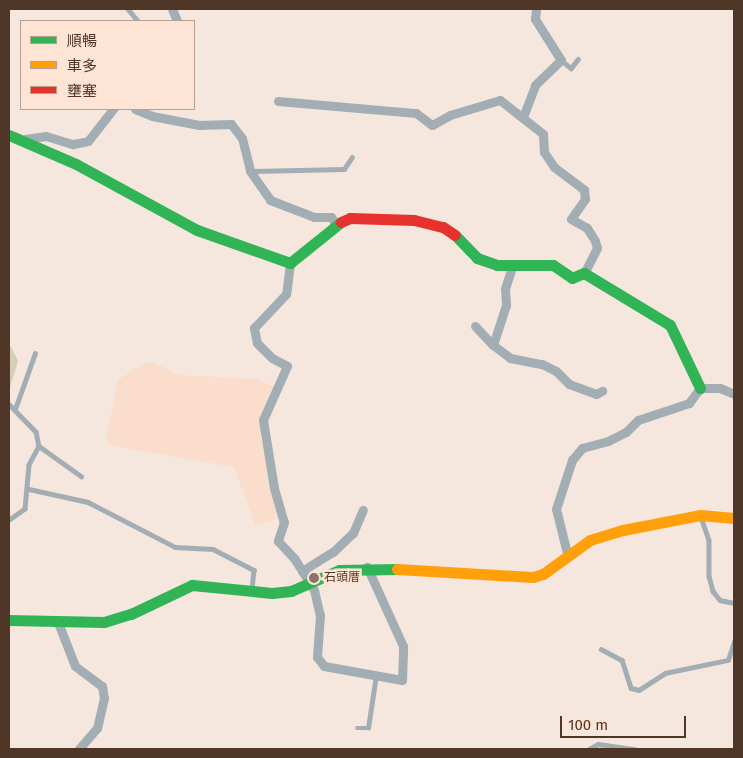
<!DOCTYPE html>
<meta charset="utf-8">
<style>
body{margin:0}
#map{position:relative;width:743px;height:758px;overflow:hidden;background:#f5e7de;font-family:"Fira Sans","Noto Sans TC",sans-serif}
div>[style]{position:absolute}
[style*='--x']{left:calc(var(--x)*1px);top:calc(var(--y)*1px);width:calc(var(--w)*1px);rotate:calc(var(--a)*1deg)}
.built>*{inset:0;background:#faddcb}
.green>*{inset:0;background:#d4d0b5}
.lane>*{height:4.5px;margin:-2.25px;padding:0 2.25px;transform-origin:2.25px;border-radius:2.25px;background:#a2aeb4}
.street>*{height:9px;margin:-4.5px;padding:0 4.5px;transform-origin:4.5px;border-radius:4.5px;background:#a2aeb4}
.fast>*{height:11px;margin:-5.5px;padding:0 5.5px;transform-origin:5.5px;border-radius:5.5px;background:#30b455}
.slow>*{height:11px;margin:-5.5px;padding:0 5.5px;transform-origin:5.5px;border-radius:5.5px;background:#ff9f0a}
.jam>*{height:11px;margin:-5.5px;padding:0 5.5px;transform-origin:5.5px;border-radius:5.5px;background:#e5322d}
.dots>*{width:14px;height:14px;translate:-50% -50%;box-sizing:border-box;border:2px solid #fee4d5;border-radius:50%}
span{translate:-50% -50%;white-space:nowrap;text-align:center;line-height:1.15;-webkit-text-stroke:5px #fee4d5;paint-order:stroke}
.poi-label{font-size:12px;color:#4f3627}
.left{translate:0 -50%;text-align:left}
.frame{position:absolute;inset:0;border:10px solid #4f3627;pointer-events:none}
.legend{position:absolute;left:20px;top:20px;width:175px;height:90px;box-sizing:border-box;background:#fee4d5;border:1px solid #b89e8f;margin:0;padding:6px 9px;list-style:none;font-size:15px;color:#4f3627}
.legend li{display:flex;align-items:center;gap:10px;height:25px}
.legend b{width:25px;border:1px solid #b89e8f}
.scale{position:absolute;left:560px;top:716px;width:126px;height:22px;box-sizing:border-box;border:2px solid #4f3627;border-top:0;padding-left:6px;font-size:15px;line-height:18px;white-space:nowrap;color:#4f3627;-webkit-text-stroke:4px #fee4d5;paint-order:stroke}
</style>
<div id="map">
<div class="built">
<i style="clip-path:polygon(152px 362px,180px 375px,257px 379px,274px 387px,261px 438px,282px 517px,256px 526px,234px 467px,111px 446px,106px 439px,118px 380px,142px 364px)"></i>
</div>
<div class="green">
<i style="clip-path:polygon(9px 343px,18px 361px,9px 391px)"></i>
</div>
<div class="lane">
<i style="--x:128;--y:9;--w:16;--a:50"></i>
<i style="--x:561;--y:60;--w:13;--a:39"></i>
<i style="--x:571;--y:68;--w:11;--a:-52"></i>
<i style="--x:251;--y:171;--w:93;--a:-1.2"></i>
<i style="--x:344;--y:169;--w:14;--a:-56"></i>
<i style="--x:9;--y:404;--w:39;--a:46"></i>
<i style="--x:36;--y:432;--w:14;--a:78"></i>
<i style="--x:39;--y:446;--w:21;--a:118"></i>
<i style="--x:29;--y:465;--w:44;--a:95.2"></i>
<i style="--x:25;--y:509;--w:19;--a:145"></i>
<i style="--x:15;--y:409;--w:59;--a:-70.3"></i>
<i style="--x:39;--y:446;--w:52;--a:35.5"></i>
<i style="--x:29;--y:489;--w:60;--a:12.4"></i>
<i style="--x:88;--y:502;--w:98;--a:27.3"></i>
<i style="--x:175;--y:547;--w:38;--a:3"></i>
<i style="--x:213;--y:549;--w:46;--a:27.1"></i>
<i style="--x:254;--y:570;--w:20;--a:96"></i>
<i style="--x:701;--y:517;--w:24;--a:71"></i>
<i style="--x:709;--y:540;--w:36;--a:90"></i>
<i style="--x:709;--y:576;--w:16;--a:75"></i>
<i style="--x:713;--y:591;--w:11;--a:52"></i>
<i style="--x:720;--y:600;--w:14;--a:12"></i>
<i style="--x:601;--y:649;--w:24;--a:28"></i>
<i style="--x:622;--y:660;--w:29;--a:72"></i>
<i style="--x:631;--y:688;--w:8;--a:14"></i>
<i style="--x:639;--y:690;--w:31;--a:-33"></i>
<i style="--x:665;--y:673;--w:64;--a:-11.7"></i>
<i style="--x:728;--y:660;--w:20;--a:-72"></i>
<i style="--x:357;--y:728;--w:11;--a:0"></i>
<i style="--x:368;--y:728;--w:54;--a:-81.4"></i>
<i style="--x:589;--y:749;--w:10;--a:-29"></i>
<i style="--x:598;--y:744;--w:37;--a:8"></i>
</div>
<div class="street">
<i style="--x:172;--y:9;--w:13;--a:67"></i>
<i style="--x:278;--y:101;--w:139;--a:5"></i>
<i style="--x:416;--y:113;--w:20;--a:37"></i>
<i style="--x:432;--y:125;--w:21;--a:-29"></i>
<i style="--x:450;--y:115;--w:52;--a:-16.7"></i>
<i style="--x:500;--y:100;--w:55;--a:38.3"></i>
<i style="--x:543;--y:134;--w:18;--a:87"></i>
<i style="--x:544;--y:152;--w:18;--a:56"></i>
<i style="--x:554;--y:167;--w:38;--a:37"></i>
<i style="--x:584;--y:190;--w:9;--a:84"></i>
<i style="--x:585;--y:199;--w:24;--a:125"></i>
<i style="--x:571;--y:219;--w:18;--a:29"></i>
<i style="--x:587;--y:228;--w:15;--a:58"></i>
<i style="--x:595;--y:241;--w:7;--a:74"></i>
<i style="--x:597;--y:248;--w:28;--a:117"></i>
<i style="--x:135;--y:109;--w:18;--a:22"></i>
<i style="--x:152;--y:116;--w:48;--a:10.8"></i>
<i style="--x:199;--y:125;--w:32;--a:-2"></i>
<i style="--x:231;--y:124;--w:18;--a:52"></i>
<i style="--x:242;--y:138;--w:34;--a:76"></i>
<i style="--x:250;--y:171;--w:35;--a:55"></i>
<i style="--x:270;--y:200;--w:47;--a:21.1"></i>
<i style="--x:314;--y:217;--w:17;--a:0"></i>
<i style="--x:331;--y:217;--w:9;--a:54"></i>
<i style="--x:523;--y:117;--w:34;--a:-69"></i>
<i style="--x:535;--y:85;--w:36;--a:-44"></i>
<i style="--x:561;--y:60;--w:49;--a:-122.4"></i>
<i style="--x:535;--y:19;--w:10;--a:-84"></i>
<i style="--x:25;--y:139;--w:21;--a:-8"></i>
<i style="--x:46;--y:136;--w:28;--a:17"></i>
<i style="--x:73;--y:144;--w:15;--a:-11"></i>
<i style="--x:88;--y:141;--w:41;--a:-52"></i>
<i style="--x:290;--y:263;--w:31;--a:97"></i>
<i style="--x:286;--y:294;--w:47;--a:133.3"></i>
<i style="--x:254;--y:328;--w:15;--a:79"></i>
<i style="--x:257;--y:343;--w:21;--a:45"></i>
<i style="--x:272;--y:358;--w:17;--a:28"></i>
<i style="--x:287;--y:366;--w:59;--a:114"></i>
<i style="--x:263;--y:420;--w:69;--a:80.8"></i>
<i style="--x:274;--y:488;--w:35;--a:74"></i>
<i style="--x:284;--y:522;--w:20;--a:108"></i>
<i style="--x:278;--y:541;--w:23;--a:47"></i>
<i style="--x:294;--y:558;--w:38;--a:58"></i>
<i style="--x:314;--y:590;--w:26;--a:77"></i>
<i style="--x:320;--y:615;--w:42;--a:94.1"></i>
<i style="--x:317;--y:657;--w:11;--a:52"></i>
<i style="--x:324;--y:666;--w:79;--a:10.2"></i>
<i style="--x:402;--y:680;--w:34;--a:-88"></i>
<i style="--x:403;--y:646;--w:87;--a:-114.5"></i>
<i style="--x:512;--y:267;--w:23;--a:108"></i>
<i style="--x:505;--y:289;--w:16;--a:86"></i>
<i style="--x:506;--y:305;--w:42;--a:108"></i>
<i style="--x:493;--y:345;--w:21;--a:37"></i>
<i style="--x:510;--y:358;--w:33;--a:11"></i>
<i style="--x:542;--y:364;--w:16;--a:27"></i>
<i style="--x:556;--y:371;--w:18;--a:45"></i>
<i style="--x:569;--y:384;--w:29;--a:20"></i>
<i style="--x:596;--y:394;--w:7;--a:-27"></i>
<i style="--x:475;--y:326;--w:26;--a:47"></i>
<i style="--x:568;--y:557;--w:49;--a:-104"></i>
<i style="--x:556;--y:509;--w:52;--a:-71.9"></i>
<i style="--x:572;--y:460;--w:16;--a:-50"></i>
<i style="--x:582;--y:448;--w:27;--a:-15"></i>
<i style="--x:608;--y:441;--w:20;--a:-27"></i>
<i style="--x:626;--y:432;--w:17;--a:-45"></i>
<i style="--x:638;--y:420;--w:54;--a:-18.4"></i>
<i style="--x:689;--y:403;--w:19;--a:-54"></i>
<i style="--x:700;--y:388;--w:20;--a:0"></i>
<i style="--x:720;--y:388;--w:15;--a:23"></i>
<i style="--x:302;--y:571;--w:36;--a:-32"></i>
<i style="--x:333;--y:552;--w:28;--a:-44"></i>
<i style="--x:353;--y:533;--w:25;--a:-67"></i>
<i style="--x:57;--y:620;--w:49;--a:68.6"></i>
<i style="--x:75;--y:666;--w:34;--a:37"></i>
<i style="--x:102;--y:686;--w:12;--a:81"></i>
<i style="--x:104;--y:698;--w:31;--a:103"></i>
<i style="--x:97;--y:728;--w:28;--a:131"></i>
</div>
<div class="fast">
<i style="--x:9;--y:135;--w:73;--a:23.4"></i>
<i style="--x:76;--y:164;--w:138;--a:28.6"></i>
<i style="--x:197;--y:230;--w:99;--a:19.5"></i>
<i style="--x:290;--y:263;--w:65;--a:-38.8"></i>
<i style="--x:455;--y:235;--w:32;--a:46"></i>
<i style="--x:477;--y:258;--w:21;--a:19"></i>
<i style="--x:497;--y:265;--w:56;--a:0"></i>
<i style="--x:553;--y:265;--w:23;--a:34"></i>
<i style="--x:572;--y:278;--w:13;--a:-23"></i>
<i style="--x:584;--y:273;--w:100;--a:31.2"></i>
<i style="--x:670;--y:325;--w:70;--a:64.5"></i>
<i style="--x:9;--y:620;--w:95;--a:1.2"></i>
<i style="--x:104;--y:622;--w:28;--a:-17"></i>
<i style="--x:131;--y:614;--w:68;--a:-25.4"></i>
<i style="--x:192;--y:585;--w:80;--a:5.7"></i>
<i style="--x:272;--y:593;--w:19;--a:-6"></i>
<i style="--x:291;--y:591;--w:52;--a:-23.6"></i>
<i style="--x:339;--y:570;--w:58;--a:-1"></i>
</div>
<div class="slow">
<i style="--x:397;--y:569;--w:136;--a:3.4"></i>
<i style="--x:533;--y:577;--w:10;--a:-17"></i>
<i style="--x:543;--y:574;--w:58;--a:-35.9"></i>
<i style="--x:590;--y:540;--w:34;--a:-17"></i>
<i style="--x:623;--y:530;--w:78;--a:-11"></i>
<i style="--x:700;--y:515;--w:34;--a:5"></i>
</div>
<div class="jam">
<i style="--x:341;--y:222;--w:10;--a:-24"></i>
<i style="--x:350;--y:218;--w:64;--a:1.8"></i>
<i style="--x:414;--y:220;--w:30;--a:14"></i>
<i style="--x:443;--y:227;--w:14;--a:34"></i>
</div>
<div class="dots">
<i style="left:314px;top:578px;background:#897467"></i>
</div>
<div class="poi-label">
<span class="left" style="left:324px;top:578px">石頭厝</span>
</div>
<div class="frame"></div>
<ul class="legend">
<li><b style="height:6px;background:#30b455"></b>順暢</li>
<li><b style="height:6px;background:#ff9f0a"></b>車多</li>
<li><b style="height:6px;background:#e5322d"></b>壅塞</li>
</ul>
<div class="scale">100 m</div>
</div>
